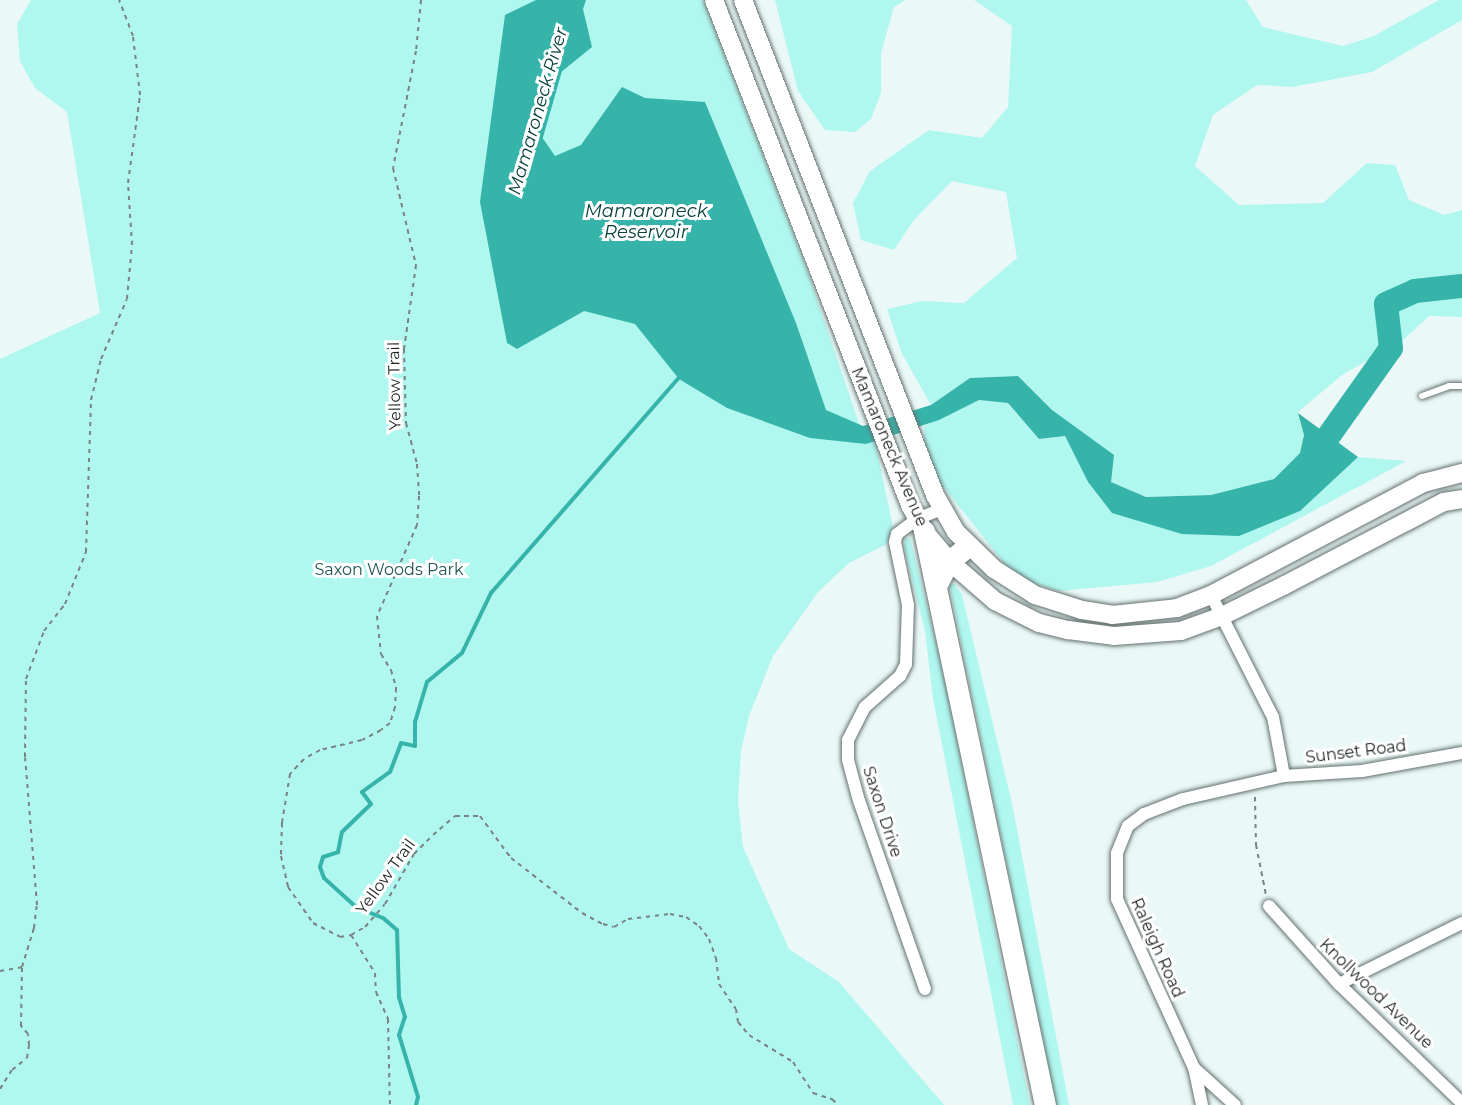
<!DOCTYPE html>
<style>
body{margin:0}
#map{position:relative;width:1462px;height:1105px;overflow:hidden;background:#eaf9f7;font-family:Montserrat,sans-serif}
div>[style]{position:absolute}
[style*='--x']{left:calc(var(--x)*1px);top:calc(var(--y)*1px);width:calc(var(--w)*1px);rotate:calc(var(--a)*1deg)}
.green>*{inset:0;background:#b0f7ef}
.water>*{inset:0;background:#36b4aa}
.stream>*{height:4px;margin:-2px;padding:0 2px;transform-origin:2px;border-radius:2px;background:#36b4aa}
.river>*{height:24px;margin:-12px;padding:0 12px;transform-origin:12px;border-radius:12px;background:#36b4aa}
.path>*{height:2px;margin-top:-1px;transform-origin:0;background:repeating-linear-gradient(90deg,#798382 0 4.5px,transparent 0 9px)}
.roads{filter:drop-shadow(0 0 2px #63706f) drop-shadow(0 0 2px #63706f)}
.service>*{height:6px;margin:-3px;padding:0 3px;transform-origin:3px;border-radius:3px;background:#fff}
.minor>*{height:12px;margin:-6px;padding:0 6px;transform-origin:6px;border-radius:6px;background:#fff}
.primary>*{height:18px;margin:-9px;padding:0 9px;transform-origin:9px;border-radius:9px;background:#fff}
.motorway>*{height:21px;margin:-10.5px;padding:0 10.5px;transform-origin:10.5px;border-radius:10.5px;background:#fff}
span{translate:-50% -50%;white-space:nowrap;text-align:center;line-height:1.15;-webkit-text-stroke:6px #fff;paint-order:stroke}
.street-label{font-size:16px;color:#1d2322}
.park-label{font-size:16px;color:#235752}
.water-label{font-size:18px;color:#07413c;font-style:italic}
</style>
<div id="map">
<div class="green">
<i style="clip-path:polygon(31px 0,703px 0,807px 270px,866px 444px,875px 441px,893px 527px,887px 544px,849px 563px,818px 592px,773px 656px,749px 716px,741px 751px,738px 801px,743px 847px,789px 949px,839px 982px,944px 1105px,0 1105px,0 359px,100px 313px,67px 112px,35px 88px,20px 61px,17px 24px)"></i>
<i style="clip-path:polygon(775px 0,906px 0,894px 7px,881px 53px,881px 93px,871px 119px,855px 132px,825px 130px,798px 91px)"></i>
<i style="clip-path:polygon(974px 0,1246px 0,1263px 27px,1343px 46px,1374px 36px,1439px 0,1462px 0,1462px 20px,1372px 72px,1292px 87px,1257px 85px,1213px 115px,1195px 166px,1239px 205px,1323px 203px,1367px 163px,1395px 165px,1409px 200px,1444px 215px,1462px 210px,1462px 317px,1429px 316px,1403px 340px,1342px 375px,1298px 412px,1304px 435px,1300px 453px,1274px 479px,1211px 495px,1146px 497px,1111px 482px,1052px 410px,1018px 376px,970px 378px,931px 405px,902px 354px,887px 309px,922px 301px,964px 303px,1017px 258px,1006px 192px,952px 181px,913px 221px,894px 250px,861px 240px,853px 203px,870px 171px,929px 130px,982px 138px,1008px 107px,1012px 26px)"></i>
<i style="clip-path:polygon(979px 400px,1008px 403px,1039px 439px,1065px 436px,1088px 482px,1112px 513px,1336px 474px,1358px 457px,1406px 461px,1211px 566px,1157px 582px,1059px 591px,1016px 578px,938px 480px,925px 449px,924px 426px)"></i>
<i style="clip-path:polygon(910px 538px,943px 672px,1030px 1105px,1013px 1105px,933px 699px,925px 631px,904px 547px,905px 539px)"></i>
<i style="clip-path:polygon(949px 583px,955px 584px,962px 595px,1012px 803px,1069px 1105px,1056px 1105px)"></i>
</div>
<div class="water">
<i style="clip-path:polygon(536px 0,586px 0,583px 9px,592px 47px,539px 90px,535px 127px,555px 156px,581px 145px,622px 87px,645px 98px,705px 102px,796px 323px,826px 410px,863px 426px,931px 405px,970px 378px,1018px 376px,1052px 410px,1114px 455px,1111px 482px,1146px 497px,1211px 495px,1274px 479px,1300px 453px,1304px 435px,1298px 413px,1358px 457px,1300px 511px,1239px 536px,1182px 534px,1112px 513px,1088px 482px,1065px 436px,1039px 439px,1008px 403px,979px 400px,939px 420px,866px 444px,810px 438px,727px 408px,679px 379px,635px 324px,584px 311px,517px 349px,507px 343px,480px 202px,505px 15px)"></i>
</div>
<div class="stream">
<i style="--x:416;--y:1105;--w:8;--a:-76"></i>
<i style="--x:418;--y:1097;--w:65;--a:-107"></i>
<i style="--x:399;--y:1035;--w:19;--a:-72"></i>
<i style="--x:405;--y:1017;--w:21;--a:-107"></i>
<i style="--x:399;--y:997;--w:67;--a:-91.7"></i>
<i style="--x:397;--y:930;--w:18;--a:-139"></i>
<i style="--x:383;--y:918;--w:29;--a:-158"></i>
<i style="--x:356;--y:907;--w:43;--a:-137.8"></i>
<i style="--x:324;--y:878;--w:12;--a:-110"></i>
<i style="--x:320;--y:867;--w:10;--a:-73"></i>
<i style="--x:323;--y:857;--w:16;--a:-18"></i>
<i style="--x:338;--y:852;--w:20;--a:-79"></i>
<i style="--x:342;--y:832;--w:40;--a:-44"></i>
<i style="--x:371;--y:804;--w:15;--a:-127"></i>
<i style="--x:362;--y:792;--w:34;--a:-36"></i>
<i style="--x:390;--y:772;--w:31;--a:-69"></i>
<i style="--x:401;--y:743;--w:14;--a:12"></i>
<i style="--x:415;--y:746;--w:24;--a:-90"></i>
<i style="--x:415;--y:722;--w:42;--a:-73.3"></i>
<i style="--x:427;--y:682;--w:45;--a:-39.6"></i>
<i style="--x:462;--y:653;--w:67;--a:-64.2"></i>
<i style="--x:491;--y:593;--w:289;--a:-48.9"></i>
</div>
<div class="river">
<i style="--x:526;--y:153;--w:159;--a:-74"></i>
<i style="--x:1311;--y:461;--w:138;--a:-54.7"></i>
<i style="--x:1391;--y:348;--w:44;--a:-96.5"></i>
<i style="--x:1386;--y:304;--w:32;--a:-24"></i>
<i style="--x:1415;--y:291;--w:47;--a:-6.1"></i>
</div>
<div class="path">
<i style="--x:421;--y:0;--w:51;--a:95.6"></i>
<i style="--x:416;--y:51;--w:119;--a:101.1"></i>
<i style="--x:393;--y:168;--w:100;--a:76.7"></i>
<i style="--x:416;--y:265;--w:85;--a:98.1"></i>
<i style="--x:404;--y:349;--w:74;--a:88.5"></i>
<i style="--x:406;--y:423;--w:42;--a:75"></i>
<i style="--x:417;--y:464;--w:32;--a:86"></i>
<i style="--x:419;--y:496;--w:29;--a:94"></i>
<i style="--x:417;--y:525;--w:99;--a:113.7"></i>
<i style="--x:377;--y:616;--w:38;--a:84"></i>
<i style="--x:381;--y:654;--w:19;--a:58"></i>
<i style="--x:391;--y:670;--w:19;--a:74"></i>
<i style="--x:396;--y:688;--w:19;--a:93"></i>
<i style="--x:395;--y:707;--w:17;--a:107"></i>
<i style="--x:390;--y:723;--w:11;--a:142"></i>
<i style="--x:381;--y:730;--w:21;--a:152"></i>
<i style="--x:362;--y:740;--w:43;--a:166.6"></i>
<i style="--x:320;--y:750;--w:18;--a:151"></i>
<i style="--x:304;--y:759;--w:21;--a:133"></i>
<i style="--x:290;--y:774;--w:50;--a:99.3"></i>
<i style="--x:282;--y:823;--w:33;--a:92"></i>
<i style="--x:281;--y:856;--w:32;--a:77"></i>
<i style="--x:288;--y:887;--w:44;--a:55.2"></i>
<i style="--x:313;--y:923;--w:30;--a:27"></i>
<i style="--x:340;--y:937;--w:11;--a:-10"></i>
<i style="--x:351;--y:935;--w:16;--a:-30"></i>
<i style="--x:365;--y:927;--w:30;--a:-49"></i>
<i style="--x:385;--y:904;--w:58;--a:-59.9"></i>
<i style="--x:414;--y:854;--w:27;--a:-45"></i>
<i style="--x:433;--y:835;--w:29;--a:-41"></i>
<i style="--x:455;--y:816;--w:25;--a:0"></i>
<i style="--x:480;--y:816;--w:52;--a:53.6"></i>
<i style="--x:511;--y:858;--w:90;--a:37.8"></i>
<i style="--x:582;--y:913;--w:24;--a:28"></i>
<i style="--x:603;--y:924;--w:11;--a:15"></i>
<i style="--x:614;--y:927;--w:16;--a:-30"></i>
<i style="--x:628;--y:919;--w:42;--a:-6.8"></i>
<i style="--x:670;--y:914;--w:16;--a:11"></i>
<i style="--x:686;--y:917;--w:16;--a:35"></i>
<i style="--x:699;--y:926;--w:16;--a:52"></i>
<i style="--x:709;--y:939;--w:20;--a:70"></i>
<i style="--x:716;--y:958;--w:26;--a:83"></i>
<i style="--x:719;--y:984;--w:30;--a:56"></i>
<i style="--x:736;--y:1009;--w:13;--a:81"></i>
<i style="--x:738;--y:1022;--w:17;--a:50"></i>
<i style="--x:749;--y:1035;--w:52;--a:31.5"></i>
<i style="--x:793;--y:1062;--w:37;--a:57"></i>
<i style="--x:813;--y:1093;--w:20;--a:18"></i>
<i style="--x:832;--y:1099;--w:8;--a:45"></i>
<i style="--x:1255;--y:797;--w:48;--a:88.8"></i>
<i style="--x:1256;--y:845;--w:51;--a:78.7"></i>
<i style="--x:351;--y:935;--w:45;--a:57.7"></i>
<i style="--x:375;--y:973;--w:19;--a:87"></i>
<i style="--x:376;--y:992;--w:30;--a:66"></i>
<i style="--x:388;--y:1019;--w:86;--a:88.7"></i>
<i style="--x:0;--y:971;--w:22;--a:-10"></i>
<i style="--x:0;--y:1089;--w:22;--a:-58"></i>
<i style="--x:12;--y:1070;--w:19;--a:-39"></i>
<i style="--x:27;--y:1058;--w:13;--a:-81"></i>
<i style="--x:29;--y:1045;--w:11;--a:-95"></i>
<i style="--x:28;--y:1034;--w:11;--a:-131"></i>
<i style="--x:21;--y:1026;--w:59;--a:-89"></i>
<i style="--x:22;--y:967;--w:41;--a:-72.9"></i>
<i style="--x:34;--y:928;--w:23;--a:-83"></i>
<i style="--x:37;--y:905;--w:148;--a:-94.6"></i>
<i style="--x:25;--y:757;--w:78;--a:-89.3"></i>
<i style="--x:26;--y:679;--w:51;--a:-69.4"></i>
<i style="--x:44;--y:631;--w:34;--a:-52"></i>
<i style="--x:65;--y:604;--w:56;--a:-68"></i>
<i style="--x:86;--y:552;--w:152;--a:-88.1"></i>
<i style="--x:91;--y:400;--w:42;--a:-76.3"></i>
<i style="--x:101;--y:359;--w:65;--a:-66.6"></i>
<i style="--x:127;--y:299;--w:54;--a:-84.7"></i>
<i style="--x:132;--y:245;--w:62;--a:-93.7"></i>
<i style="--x:128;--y:183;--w:89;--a:-82.2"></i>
<i style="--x:140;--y:95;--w:59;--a:-96.8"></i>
<i style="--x:133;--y:36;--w:39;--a:-111"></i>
</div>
<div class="roads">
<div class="service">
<i style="--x:1422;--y:396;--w:29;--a:-20"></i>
<i style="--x:1449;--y:386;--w:13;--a:0"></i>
</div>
<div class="minor">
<i style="--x:1211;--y:595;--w:137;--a:63.1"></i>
<i style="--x:1273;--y:717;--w:60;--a:79.4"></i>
<i style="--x:1269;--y:906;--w:105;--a:48.1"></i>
<i style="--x:1339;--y:984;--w:171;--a:44.1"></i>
<i style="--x:1339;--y:984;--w:137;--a:-26.4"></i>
<i style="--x:925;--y:989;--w:199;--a:-109.3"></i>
<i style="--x:859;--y:801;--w:42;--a:-105"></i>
<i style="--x:848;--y:760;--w:20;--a:-90"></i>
<i style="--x:848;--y:740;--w:37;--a:-63"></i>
<i style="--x:865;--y:707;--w:47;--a:-41.5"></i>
<i style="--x:900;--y:676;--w:13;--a:-63"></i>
<i style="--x:906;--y:664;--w:59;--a:-88.1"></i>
<i style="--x:908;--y:605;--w:64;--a:-101.7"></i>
<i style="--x:895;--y:542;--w:8;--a:-76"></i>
<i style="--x:897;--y:534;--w:25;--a:-37"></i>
<i style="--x:917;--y:519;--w:27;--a:-22"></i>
<i style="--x:1194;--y:1068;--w:55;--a:42.1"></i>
<i style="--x:1202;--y:1105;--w:38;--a:-102"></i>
<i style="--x:1194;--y:1068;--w:186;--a:-114.5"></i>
<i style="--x:1117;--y:899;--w:46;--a:-90"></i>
<i style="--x:1117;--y:853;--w:29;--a:-68"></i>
<i style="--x:1128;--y:826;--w:20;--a:-37"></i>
<i style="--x:1144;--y:814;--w:42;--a:-21"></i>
<i style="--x:1183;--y:799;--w:104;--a:-12.8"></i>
<i style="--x:1284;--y:776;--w:78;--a:-3.7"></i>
<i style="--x:1362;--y:771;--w:102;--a:-10.2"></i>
</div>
<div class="primary">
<i style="--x:714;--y:0;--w:542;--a:68.79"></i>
<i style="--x:910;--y:505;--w:30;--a:62"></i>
<i style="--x:924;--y:531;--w:39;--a:50"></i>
<i style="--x:949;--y:561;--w:61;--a:41"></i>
<i style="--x:995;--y:601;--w:49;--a:26.6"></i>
<i style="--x:1039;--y:623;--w:30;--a:14"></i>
<i style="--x:1068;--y:630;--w:46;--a:7.4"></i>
<i style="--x:1114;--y:636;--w:67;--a:-4.3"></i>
<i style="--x:1181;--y:631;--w:44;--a:-20.1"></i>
<i style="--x:1222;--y:616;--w:70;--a:-26.2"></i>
<i style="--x:1285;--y:585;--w:179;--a:-27.6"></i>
<i style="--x:1444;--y:502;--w:18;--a:-9"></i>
<i style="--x:743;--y:0;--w:531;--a:68.8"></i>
<i style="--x:935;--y:495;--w:43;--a:60.4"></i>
<i style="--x:956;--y:532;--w:53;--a:44.2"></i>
<i style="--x:994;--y:569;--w:49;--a:32.4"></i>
<i style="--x:1035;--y:595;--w:49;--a:17.7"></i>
<i style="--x:1082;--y:610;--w:30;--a:9"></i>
<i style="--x:1112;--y:615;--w:65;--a:-6.1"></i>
<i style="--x:1177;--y:608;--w:36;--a:-21"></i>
<i style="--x:1211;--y:595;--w:240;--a:-27.8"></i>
<i style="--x:1423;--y:483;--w:40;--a:-14.4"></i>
</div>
<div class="motorway">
<i style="--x:924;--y:531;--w:587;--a:78.1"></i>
<i style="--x:936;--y:586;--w:28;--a:-63"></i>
<i style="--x:949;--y:561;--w:24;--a:-38"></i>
</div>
</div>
<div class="street-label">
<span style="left:395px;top:386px;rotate:-91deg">Yellow Trail</span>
<span style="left:889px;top:447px;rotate:67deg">Mamaroneck Avenue</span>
<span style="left:1356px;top:752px;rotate:-7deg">Sunset Road</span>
<span style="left:882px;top:812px;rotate:72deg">Saxon Drive</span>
<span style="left:386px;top:877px;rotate:-54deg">Yellow Trail</span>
<span style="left:1157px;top:948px;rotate:66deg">Raleigh Road</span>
<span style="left:1376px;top:994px;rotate:44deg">Knollwood Avenue</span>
</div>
<div class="park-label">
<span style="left:389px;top:570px">Saxon Woods Park</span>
</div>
<div class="water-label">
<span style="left:538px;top:111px;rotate:-74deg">Mamaroneck River</span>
<span style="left:646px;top:222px">Mamaroneck<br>Reservoir</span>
</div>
</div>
